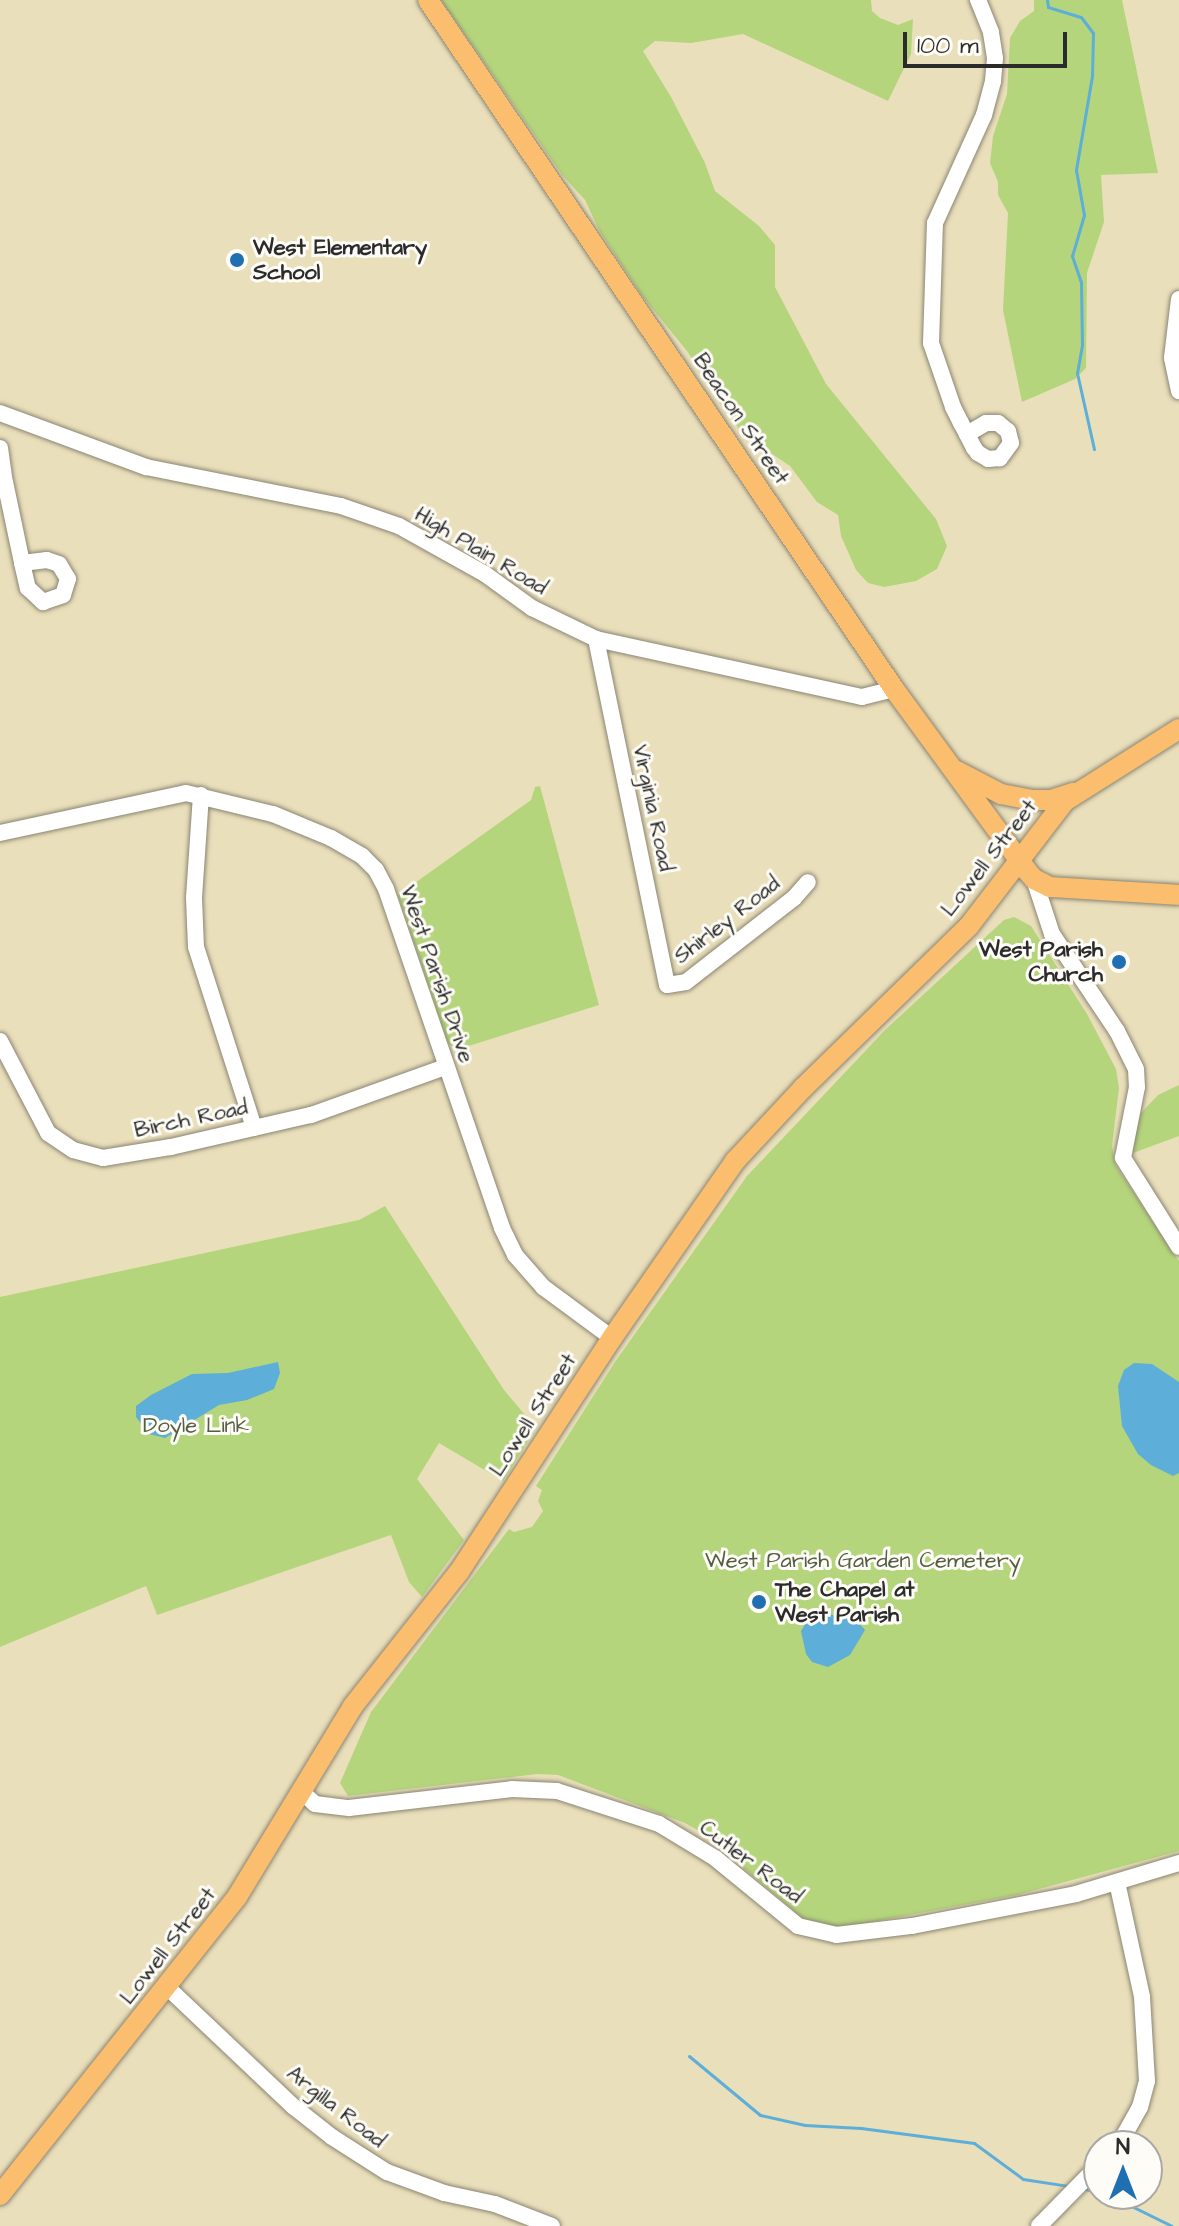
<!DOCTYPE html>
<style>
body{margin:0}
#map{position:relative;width:1179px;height:2226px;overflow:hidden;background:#eadfbb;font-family:"Architects Daughter",sans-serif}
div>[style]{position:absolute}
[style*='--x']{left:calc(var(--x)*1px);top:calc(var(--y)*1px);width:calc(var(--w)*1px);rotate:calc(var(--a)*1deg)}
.green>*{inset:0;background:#b5d57c}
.water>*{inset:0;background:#5daed8}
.stream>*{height:3px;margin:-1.5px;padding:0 1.5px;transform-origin:1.5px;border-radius:1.5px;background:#5daed8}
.roads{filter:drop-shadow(0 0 2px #8a8573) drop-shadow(0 0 2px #8a8573)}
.minor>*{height:16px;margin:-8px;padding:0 8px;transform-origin:8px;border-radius:8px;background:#fff}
.major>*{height:20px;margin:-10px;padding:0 10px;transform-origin:10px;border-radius:10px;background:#fbbd6e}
.dots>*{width:22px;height:22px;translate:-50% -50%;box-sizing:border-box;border:4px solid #fdfcf7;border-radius:50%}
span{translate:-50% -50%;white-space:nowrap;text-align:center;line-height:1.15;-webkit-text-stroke:6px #fdfcf7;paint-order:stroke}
.poi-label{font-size:22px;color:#2b2b2b;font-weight:700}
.left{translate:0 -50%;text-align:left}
.right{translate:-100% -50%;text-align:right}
.street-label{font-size:22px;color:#2b2b2b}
.park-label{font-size:22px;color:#545e43}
.north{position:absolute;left:1083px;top:2130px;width:80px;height:80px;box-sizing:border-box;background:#fdfcf7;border:2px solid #a9a8a5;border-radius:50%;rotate:0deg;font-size:22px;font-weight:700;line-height:32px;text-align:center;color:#2b2b2b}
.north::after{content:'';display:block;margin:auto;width:28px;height:36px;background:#1f6fb2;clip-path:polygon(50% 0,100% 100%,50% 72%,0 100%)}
.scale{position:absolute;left:903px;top:32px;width:164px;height:36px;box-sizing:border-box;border:4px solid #2b2b2b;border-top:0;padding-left:10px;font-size:24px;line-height:28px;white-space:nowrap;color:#2b2b2b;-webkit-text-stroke:6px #fdfcf7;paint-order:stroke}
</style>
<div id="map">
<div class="green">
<i style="clip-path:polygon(441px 0,871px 0,872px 11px,880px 18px,898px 25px,913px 19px,911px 54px,888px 101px,743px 34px,691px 43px,655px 41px,643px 51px,671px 97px,705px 163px,715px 191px,759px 226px,775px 245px,775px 287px,826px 384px,936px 519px,947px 546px,937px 569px,916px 581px,884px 587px,868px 583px,856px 570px,841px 536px,838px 515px,817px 502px,790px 466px,744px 435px,727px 414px,687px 351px,643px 297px,600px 232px,585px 200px,563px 176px)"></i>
<i style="clip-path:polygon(1034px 0,1122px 0,1158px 173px,1101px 175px,1104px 222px,1087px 273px,1086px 368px,1075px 379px,1022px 402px,1003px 310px,1008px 213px,998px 195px,998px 182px,990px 163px,993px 136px,1007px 94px,1010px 38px,1020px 21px,1034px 11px)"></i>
<i style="clip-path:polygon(540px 786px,599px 1005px,462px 1048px,454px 1048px,448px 1043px,398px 895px,531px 800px,535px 787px)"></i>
<i style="clip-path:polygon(1014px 917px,1031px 926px,1087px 1014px,1116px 1069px,1119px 1088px,1112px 1146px,1116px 1166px,1179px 1261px,1179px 1851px,1017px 1895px,840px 1928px,806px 1921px,701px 1832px,685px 1823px,558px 1775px,537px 1774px,348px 1796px,340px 1783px,371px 1712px,509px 1529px,514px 1532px,532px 1527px,543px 1511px,538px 1501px,542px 1490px,536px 1486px,615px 1362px,747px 1176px,885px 1030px,1004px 920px)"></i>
<i style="clip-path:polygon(1179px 1085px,1179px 1136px,1133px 1153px,1132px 1143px,1140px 1114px,1158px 1095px)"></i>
<i style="clip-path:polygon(385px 1206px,504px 1390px,536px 1428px,503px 1481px,439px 1443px,417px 1479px,464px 1540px,422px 1597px,409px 1582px,391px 1535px,157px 1615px,146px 1586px,0 1647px,0 1297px,359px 1220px)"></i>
</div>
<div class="water">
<i style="clip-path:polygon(278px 1362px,280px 1373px,274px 1389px,247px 1400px,219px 1405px,165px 1438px,149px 1434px,136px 1417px,136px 1406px,151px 1395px,192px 1374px,228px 1373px)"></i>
<i style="clip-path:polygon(1134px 1363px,1152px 1364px,1179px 1382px,1179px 1473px,1173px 1476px,1151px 1465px,1138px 1454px,1122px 1426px,1118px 1386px,1124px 1370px)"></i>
<i style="clip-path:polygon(825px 1613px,857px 1621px,865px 1630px,850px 1655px,828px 1667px,812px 1662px,806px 1654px,801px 1631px,810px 1616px)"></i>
</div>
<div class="stream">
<i style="--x:1047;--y:0;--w:7;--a:82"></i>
<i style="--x:1048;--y:7;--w:34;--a:17"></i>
<i style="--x:1081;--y:17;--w:20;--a:53"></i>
<i style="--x:1093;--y:33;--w:43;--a:91.3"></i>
<i style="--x:1092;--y:76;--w:95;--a:99.7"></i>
<i style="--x:1076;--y:170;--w:46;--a:79.9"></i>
<i style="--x:1084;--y:215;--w:43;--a:106.3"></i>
<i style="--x:1072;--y:256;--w:28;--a:71"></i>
<i style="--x:1081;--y:282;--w:63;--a:89.1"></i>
<i style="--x:1082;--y:345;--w:28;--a:100"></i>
<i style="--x:1077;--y:373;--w:78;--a:77.4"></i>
<i style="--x:689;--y:2056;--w:92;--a:39.7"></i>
<i style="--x:760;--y:2115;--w:46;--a:12.5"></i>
<i style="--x:805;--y:2125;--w:56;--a:3.1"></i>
<i style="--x:861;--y:2128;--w:114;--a:7.6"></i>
<i style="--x:974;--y:2143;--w:61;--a:36.3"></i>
<i style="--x:1023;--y:2179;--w:47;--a:8.7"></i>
<i style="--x:1085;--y:2189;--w:14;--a:12"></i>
<i style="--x:1107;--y:2194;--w:72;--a:26.2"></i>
</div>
<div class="roads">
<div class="minor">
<i style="--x:1179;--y:299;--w:59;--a:96.8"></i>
<i style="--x:1172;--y:358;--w:34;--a:78"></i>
<i style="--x:0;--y:413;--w:156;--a:20.3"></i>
<i style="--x:146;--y:467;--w:199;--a:11.3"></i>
<i style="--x:341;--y:506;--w:61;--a:19"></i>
<i style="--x:399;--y:526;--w:98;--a:29.2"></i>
<i style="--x:485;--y:574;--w:58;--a:35.9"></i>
<i style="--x:532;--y:608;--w:71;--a:25.8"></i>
<i style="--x:596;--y:639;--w:272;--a:12.3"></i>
<i style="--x:862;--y:697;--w:33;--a:-14"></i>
<i style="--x:967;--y:434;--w:22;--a:-30"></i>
<i style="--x:986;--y:423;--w:12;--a:0"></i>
<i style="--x:998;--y:423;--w:13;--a:39"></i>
<i style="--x:1008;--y:431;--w:12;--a:76"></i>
<i style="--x:1011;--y:443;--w:19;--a:126"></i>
<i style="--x:1000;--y:458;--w:12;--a:175"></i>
<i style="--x:988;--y:459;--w:12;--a:-149"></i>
<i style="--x:978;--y:453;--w:6;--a:-129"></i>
<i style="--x:974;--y:448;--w:16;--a:-117"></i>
<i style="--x:967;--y:434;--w:13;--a:-119"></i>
<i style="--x:961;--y:423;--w:18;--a:-117"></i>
<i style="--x:953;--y:407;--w:68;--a:-109"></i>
<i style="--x:931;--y:343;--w:120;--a:-88.1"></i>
<i style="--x:935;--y:223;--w:119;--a:-65.6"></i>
<i style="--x:984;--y:115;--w:35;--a:-75"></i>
<i style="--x:993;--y:81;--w:23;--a:-85"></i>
<i style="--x:995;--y:58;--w:26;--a:-99"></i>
<i style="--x:991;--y:32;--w:35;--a:-112"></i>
<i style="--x:0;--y:448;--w:34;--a:82"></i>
<i style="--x:5;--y:482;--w:83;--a:78.1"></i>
<i style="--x:22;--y:563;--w:26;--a:77"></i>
<i style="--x:28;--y:588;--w:21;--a:43"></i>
<i style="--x:43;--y:602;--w:21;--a:-19"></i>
<i style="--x:63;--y:595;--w:17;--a:-73"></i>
<i style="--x:68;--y:579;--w:17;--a:-121"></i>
<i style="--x:59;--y:564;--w:13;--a:-162"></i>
<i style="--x:47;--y:560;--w:25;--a:173"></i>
<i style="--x:596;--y:639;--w:353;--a:78.4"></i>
<i style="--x:667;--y:985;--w:19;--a:-9"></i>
<i style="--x:686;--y:982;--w:137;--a:-37.9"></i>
<i style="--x:794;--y:898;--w:21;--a:-49"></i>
<i style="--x:201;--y:795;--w:103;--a:93.9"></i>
<i style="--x:194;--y:898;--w:49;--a:87.7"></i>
<i style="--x:196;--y:947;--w:190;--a:72.2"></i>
<i style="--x:0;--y:833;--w:190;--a:-12.1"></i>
<i style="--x:186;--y:793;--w:89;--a:13.6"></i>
<i style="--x:273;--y:814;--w:63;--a:22.5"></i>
<i style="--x:331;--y:838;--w:36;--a:30"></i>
<i style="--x:362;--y:856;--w:20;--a:45"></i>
<i style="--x:376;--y:870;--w:21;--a:62"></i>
<i style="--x:386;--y:889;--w:358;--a:71.1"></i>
<i style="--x:502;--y:1228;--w:30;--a:64"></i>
<i style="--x:515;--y:1255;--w:43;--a:48.8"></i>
<i style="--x:543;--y:1287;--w:86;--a:36.5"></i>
<i style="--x:1034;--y:879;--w:58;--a:71.9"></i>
<i style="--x:1052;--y:934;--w:117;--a:56.2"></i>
<i style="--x:1117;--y:1031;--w:42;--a:63.4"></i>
<i style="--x:1136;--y:1069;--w:18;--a:87"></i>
<i style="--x:1137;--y:1087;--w:72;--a:101.2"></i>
<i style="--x:1123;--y:1158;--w:105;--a:57.8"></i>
<i style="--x:0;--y:1041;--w:104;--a:62.4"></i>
<i style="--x:48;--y:1133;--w:30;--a:34"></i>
<i style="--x:73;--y:1150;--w:31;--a:15"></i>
<i style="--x:103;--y:1158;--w:69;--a:-9.2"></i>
<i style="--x:171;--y:1147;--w:144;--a:-12.9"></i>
<i style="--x:311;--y:1115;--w:142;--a:-19.7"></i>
<i style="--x:301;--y:1791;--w:19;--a:43"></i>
<i style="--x:315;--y:1804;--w:34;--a:7"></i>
<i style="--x:349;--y:1808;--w:164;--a:-6.6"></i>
<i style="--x:512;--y:1789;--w:45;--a:2.5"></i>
<i style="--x:557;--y:1791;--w:107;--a:17.9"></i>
<i style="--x:659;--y:1824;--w:66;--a:31.3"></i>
<i style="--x:715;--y:1858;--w:107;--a:39.3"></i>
<i style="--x:798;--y:1926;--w:39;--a:13"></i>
<i style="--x:836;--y:1935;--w:77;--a:-6.8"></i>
<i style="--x:912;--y:1926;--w:167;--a:-11"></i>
<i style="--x:1076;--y:1894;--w:108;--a:-16.8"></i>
<i style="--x:1117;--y:1882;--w:118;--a:77.7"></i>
<i style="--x:1142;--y:1997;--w:84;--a:86.6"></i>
<i style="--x:1147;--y:2081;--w:27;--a:105"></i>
<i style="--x:1140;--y:2107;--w:45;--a:119.4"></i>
<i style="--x:168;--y:1988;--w:173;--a:43.4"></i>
<i style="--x:294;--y:2107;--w:48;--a:38.3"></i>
<i style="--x:332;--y:2137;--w:65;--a:32.5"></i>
<i style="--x:387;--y:2172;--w:61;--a:20.2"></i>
<i style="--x:444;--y:2193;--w:52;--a:12.2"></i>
<i style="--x:495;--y:2204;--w:61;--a:21.1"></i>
<i style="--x:1039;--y:2226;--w:86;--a:-45.5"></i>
</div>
<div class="major">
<i style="--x:428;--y:0;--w:832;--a:55.93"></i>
<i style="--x:894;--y:689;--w:225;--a:53.8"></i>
<i style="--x:1027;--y:871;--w:11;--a:49"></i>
<i style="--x:1034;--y:879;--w:18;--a:27"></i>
<i style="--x:1050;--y:887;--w:129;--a:3.5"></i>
<i style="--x:957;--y:771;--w:50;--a:27.6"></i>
<i style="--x:1001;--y:794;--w:31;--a:11"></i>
<i style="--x:1031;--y:800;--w:20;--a:0"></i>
<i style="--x:1051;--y:800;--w:23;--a:-18"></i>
<i style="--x:0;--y:2195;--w:381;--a:-51.5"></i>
<i style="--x:237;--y:1897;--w:223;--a:-58.7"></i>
<i style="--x:353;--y:1706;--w:171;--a:-51.7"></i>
<i style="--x:459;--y:1572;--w:280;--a:-56.8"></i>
<i style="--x:612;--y:1338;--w:216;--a:-55.2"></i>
<i style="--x:735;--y:1161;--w:100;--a:-47"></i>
<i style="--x:803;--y:1088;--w:232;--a:-44.3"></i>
<i style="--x:969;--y:926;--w:158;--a:-52.5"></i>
<i style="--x:1065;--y:801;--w:135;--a:-32.3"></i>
</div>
</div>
<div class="dots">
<i style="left:237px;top:260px;background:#1f6fb2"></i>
<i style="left:1119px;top:962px;background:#1f6fb2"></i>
<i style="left:759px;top:1602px;background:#1f6fb2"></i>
</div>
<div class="poi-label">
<span class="left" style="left:253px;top:260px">West Elementary<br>School</span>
<span class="right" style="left:1103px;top:962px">West Parish<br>Church</span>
<span class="left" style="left:775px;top:1602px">The Chapel at<br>West Parish</span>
</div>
<div class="street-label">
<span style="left:741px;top:419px;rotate:56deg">Beacon Street</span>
<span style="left:481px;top:551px;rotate:31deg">High Plain Road</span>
<span style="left:653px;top:808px;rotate:78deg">Virginia Road</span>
<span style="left:989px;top:858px;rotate:-52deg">Lowell Street</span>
<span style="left:727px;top:920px;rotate:-38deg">Shirley Road</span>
<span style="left:437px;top:974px;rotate:71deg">West Parish Drive</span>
<span style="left:191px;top:1119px;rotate:-12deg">Birch Road</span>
<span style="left:533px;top:1415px;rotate:-57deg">Lowell Street</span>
<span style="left:751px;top:1862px;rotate:37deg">Cutler Road</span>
<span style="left:168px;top:1946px;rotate:-52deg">Lowell Street</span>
<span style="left:336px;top:2107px;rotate:38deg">Argilla Road</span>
</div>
<div class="park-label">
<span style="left:196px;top:1426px">Doyle Link</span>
<span style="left:863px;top:1561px">West Parish Garden Cemetery</span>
</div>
<div class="north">N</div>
<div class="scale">100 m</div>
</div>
